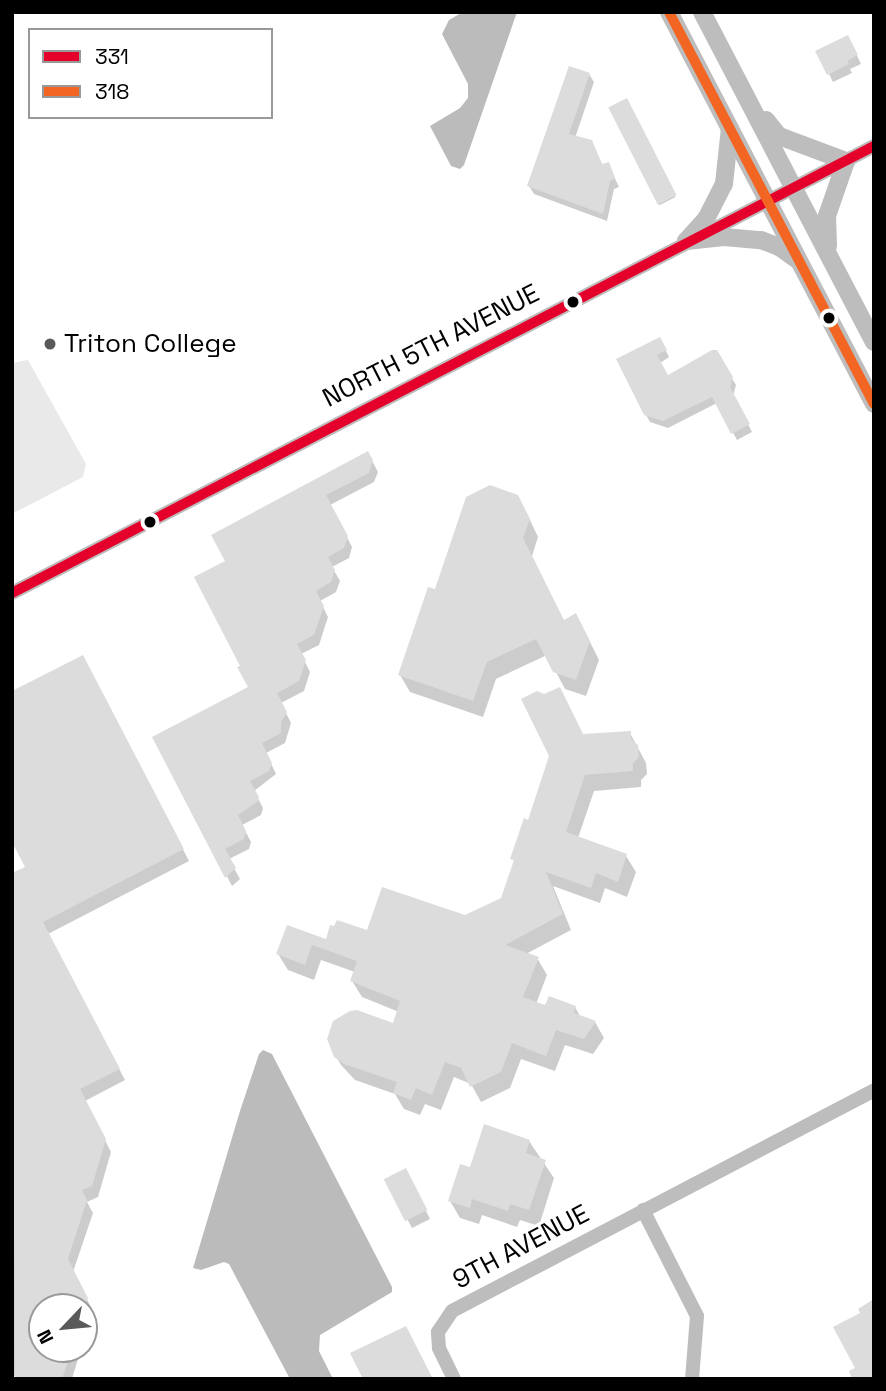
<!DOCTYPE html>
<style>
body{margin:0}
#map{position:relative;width:886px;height:1391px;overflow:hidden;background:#fff;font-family:"Space Grotesk",sans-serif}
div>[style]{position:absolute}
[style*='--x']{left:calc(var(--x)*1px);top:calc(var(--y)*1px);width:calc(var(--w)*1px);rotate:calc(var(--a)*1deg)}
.green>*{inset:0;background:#e9e9e9}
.water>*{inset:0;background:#bbb}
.shadow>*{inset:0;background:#0003;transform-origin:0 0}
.building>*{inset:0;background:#dcdcdc;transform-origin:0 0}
.minor>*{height:14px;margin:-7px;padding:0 7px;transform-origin:7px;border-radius:7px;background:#bdbdbd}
.major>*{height:18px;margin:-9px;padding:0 9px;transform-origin:9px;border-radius:9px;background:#bdbdbd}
.bus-1>*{height:10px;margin:-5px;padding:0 5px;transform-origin:5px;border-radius:5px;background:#e4002b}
.bus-2>*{height:10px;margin:-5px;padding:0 5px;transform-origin:5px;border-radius:5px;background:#f26522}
.dots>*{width:19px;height:19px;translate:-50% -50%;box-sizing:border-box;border:4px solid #fff;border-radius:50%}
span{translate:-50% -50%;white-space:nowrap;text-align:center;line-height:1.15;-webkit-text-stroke:6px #fff;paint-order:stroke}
.poi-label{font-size:26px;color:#000}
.left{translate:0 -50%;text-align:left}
.street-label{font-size:26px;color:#000}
.frame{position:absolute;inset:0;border:14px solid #000;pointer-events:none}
.legend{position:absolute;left:28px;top:28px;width:245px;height:91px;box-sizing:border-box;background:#fff;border:2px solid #999;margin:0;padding:9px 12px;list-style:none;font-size:21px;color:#000}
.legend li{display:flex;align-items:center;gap:14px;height:35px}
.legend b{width:35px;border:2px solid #999}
.north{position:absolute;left:28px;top:1293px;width:70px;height:70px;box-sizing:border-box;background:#fff;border:2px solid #999;border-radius:50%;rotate:244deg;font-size:19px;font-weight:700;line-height:28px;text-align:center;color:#000}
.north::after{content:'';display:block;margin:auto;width:24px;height:32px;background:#595959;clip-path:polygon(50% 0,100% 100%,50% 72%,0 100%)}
</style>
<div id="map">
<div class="green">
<i style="clip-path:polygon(28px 360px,86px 464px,83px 477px,12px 514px,12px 363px)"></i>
</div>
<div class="water">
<i style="clip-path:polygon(463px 12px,517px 12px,464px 165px,460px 169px,451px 166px,430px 126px,460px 108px,468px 98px,468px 84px,442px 34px,449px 20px)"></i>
<i style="clip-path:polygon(263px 1050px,272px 1054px,392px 1287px,392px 1292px,320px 1335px,319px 1351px,333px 1379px,290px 1379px,229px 1264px,224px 1262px,201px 1270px,193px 1268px,240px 1111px,259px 1054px)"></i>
</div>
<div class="shadow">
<i style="clip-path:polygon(852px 45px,861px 64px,850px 69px,852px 73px,833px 82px,818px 52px)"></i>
<i style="clip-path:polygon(589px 74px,594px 82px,575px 138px,591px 141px,603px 166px,612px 172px,619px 187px,614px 189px,607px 221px,534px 194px,529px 186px)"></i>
<i style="left:626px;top:100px;width:109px;height:18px;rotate:63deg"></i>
<i style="clip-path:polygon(660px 339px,669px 357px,660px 363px,667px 377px,716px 352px,736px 385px,733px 396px,752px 432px,737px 440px,717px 403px,668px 428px,650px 422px,646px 415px)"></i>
<i style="clip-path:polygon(368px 453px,378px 472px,374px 482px,330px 505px,352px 547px,349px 558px,332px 567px,340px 581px,336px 592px,320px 601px,328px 617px,319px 645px,301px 654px,310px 672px,304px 691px,281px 703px,291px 723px,285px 743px,266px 753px,276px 774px,254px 791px,263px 808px,261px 815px,242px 825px,251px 842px,249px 849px,229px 859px,240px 879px,232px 886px,154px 737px,250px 688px,243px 666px,227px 562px)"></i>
<i style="clip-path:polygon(527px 514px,538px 537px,532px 556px,564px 621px,585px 632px,599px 660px,586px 696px,565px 689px,547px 655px,496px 679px,483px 717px,410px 692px,400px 675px,436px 592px)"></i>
<i style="clip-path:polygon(89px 669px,189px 861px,48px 934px,125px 1080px,85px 1101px,111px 1152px,98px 1197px,87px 1202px,93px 1213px,73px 1272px,93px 1311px,84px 1340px,84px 1307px,42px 1307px,42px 1349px,81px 1349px,72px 1379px,16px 1379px,12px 1371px,12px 875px,27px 868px)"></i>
<i style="clip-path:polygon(630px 733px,646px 763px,647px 774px,641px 780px,641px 787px,594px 791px,578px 838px,626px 856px,636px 872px,627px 897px,605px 888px,600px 903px,553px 886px,571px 930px,526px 954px,537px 958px,547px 975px,536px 1004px,546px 1008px,575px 1007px,581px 1018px,595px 1022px,604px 1038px,593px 1054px,565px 1045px,555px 1071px,521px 1059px,510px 1088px,481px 1102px,471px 1084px,454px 1077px,441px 1110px,425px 1104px,420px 1115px,404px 1109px,395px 1094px,355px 1080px,341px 1065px,331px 1048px,394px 1025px,399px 1012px,362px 997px,352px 981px,355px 972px,321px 960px,314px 980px,288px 970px,278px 954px,288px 927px,327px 941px,465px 917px,502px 899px,515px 863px,512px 858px,529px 822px,583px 736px)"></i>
<i style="clip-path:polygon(529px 1141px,554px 1178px,539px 1226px,520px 1220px,517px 1227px,482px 1215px,479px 1224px,460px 1218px,450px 1201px,471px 1169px)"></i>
<i style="clip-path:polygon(410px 1178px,430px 1219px,412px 1228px,386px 1180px)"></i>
</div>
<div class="building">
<i style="clip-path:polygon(848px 35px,858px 55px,847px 61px,849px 64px,827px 75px,815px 51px)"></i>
<i style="clip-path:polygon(569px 66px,590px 73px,569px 134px,592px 140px,602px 164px,609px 162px,615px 178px,610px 181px,603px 214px,527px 186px)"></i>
<i style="left:627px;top:98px;width:109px;height:21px;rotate:63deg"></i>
<i style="clip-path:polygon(660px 337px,667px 350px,657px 355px,668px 375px,712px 350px,717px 350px,733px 377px,730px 387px,750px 424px,731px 434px,712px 397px,663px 421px,644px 415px,616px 359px)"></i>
<i style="clip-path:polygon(368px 451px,373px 460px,369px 473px,326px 495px,348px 536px,344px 548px,328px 557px,335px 570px,331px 582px,316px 591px,324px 606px,314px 635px,297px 644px,306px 660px,299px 681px,277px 693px,287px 712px,281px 722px,281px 733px,262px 743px,272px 763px,269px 771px,250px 781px,259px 797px,258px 801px,238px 815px,246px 831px,244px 839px,225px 849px,236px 868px,225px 878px,152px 737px,248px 687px,237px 667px,240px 666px,194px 577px,225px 561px,211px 535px)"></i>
<i style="clip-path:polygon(490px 485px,518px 495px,530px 519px,523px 538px,564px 620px,576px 613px,590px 641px,576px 680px,553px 672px,536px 639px,487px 662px,473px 701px,398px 675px,428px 587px,435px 589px,466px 497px)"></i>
<i style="clip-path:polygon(83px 655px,184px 849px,43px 922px,120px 1069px,80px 1089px,106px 1139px,92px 1186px,82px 1190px,87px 1200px,68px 1259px,88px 1298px,85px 1307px,42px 1307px,42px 1349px,72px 1349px,62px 1379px,15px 1379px,12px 873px,25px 867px,12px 842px,12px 691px)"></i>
<i style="clip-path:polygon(560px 687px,583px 734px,631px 731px,631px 739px,638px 745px,639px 757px,633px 763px,633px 771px,585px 775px,566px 832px,627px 854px,618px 882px,596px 873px,591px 888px,546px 872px,563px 914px,505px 945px,539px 957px,523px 997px,545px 1005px,549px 996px,576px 1006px,574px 1013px,596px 1021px,584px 1039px,556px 1030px,546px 1056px,512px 1043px,501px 1072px,470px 1087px,461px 1068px,445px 1062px,432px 1095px,416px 1088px,411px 1100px,393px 1093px,397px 1082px,344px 1064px,334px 1057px,327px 1039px,333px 1021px,350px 1011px,357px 1010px,393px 1023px,400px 1001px,350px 981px,357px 961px,312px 945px,305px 965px,276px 954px,287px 925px,326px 939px,330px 925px,334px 926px,337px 920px,367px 930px,382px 887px,465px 915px,501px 898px,514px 860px,510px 859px,524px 818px,528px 820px,549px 756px,521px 699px,537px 691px,544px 694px)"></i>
<i style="clip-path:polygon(484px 1124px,530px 1140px,526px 1153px,546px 1160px,529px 1210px,510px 1204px,508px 1211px,472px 1199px,470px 1208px,448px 1201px,460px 1164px,470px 1167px)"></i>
<i style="left:406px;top:1168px;width:47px;height:25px;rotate:63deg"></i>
<i style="clip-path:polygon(874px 1299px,874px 1379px,852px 1379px,849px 1371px,855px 1368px,833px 1327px,860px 1313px,858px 1309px)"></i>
<i style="clip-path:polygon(406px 1326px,433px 1379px,363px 1379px,350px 1353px)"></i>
</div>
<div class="minor">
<i style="--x:12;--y:593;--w:971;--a:-27.41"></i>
<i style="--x:643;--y:1210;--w:119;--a:63"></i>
<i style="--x:697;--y:1316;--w:63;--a:94.5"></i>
<i style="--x:454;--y:1379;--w:34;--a:-116"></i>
<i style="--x:439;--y:1348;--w:16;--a:-94"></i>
<i style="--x:438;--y:1332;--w:25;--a:-56"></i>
<i style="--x:452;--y:1311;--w:476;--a:-27.6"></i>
</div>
<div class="major">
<i style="--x:669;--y:12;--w:442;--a:62.4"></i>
<i style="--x:702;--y:12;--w:372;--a:62.5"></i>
<i style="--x:766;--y:120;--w:21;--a:51"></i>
<i style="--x:779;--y:136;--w:72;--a:20.5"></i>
<i style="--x:846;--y:161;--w:58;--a:109.1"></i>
<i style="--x:827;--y:216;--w:30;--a:88"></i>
<i style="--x:686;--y:241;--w:30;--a:-48"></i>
<i style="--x:706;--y:219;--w:39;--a:-63"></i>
<i style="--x:724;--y:184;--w:56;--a:-83.9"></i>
<i style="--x:686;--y:241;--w:38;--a:-6"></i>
<i style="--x:724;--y:237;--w:37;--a:5"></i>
<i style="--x:761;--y:240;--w:19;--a:21"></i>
<i style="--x:779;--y:247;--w:24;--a:35"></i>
</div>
<div class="bus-1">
<i style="--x:12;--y:593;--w:971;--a:-27.41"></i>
</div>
<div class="bus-2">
<i style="--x:669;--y:12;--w:442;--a:62.4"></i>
</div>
<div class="dots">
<i style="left:573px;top:302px;background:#000"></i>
<i style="left:829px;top:318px;background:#000"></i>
<i style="left:50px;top:344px;background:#595959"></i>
<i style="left:150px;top:522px;background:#000"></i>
</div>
<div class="poi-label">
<span class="left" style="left:64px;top:344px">Triton College</span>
</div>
<div class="street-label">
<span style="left:431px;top:346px;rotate:-27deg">NORTH 5TH AVENUE</span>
<span style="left:521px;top:1247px;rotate:-28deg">9TH AVENUE</span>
</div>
<div class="frame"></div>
<ul class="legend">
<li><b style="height:9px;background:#e4002b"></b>331</li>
<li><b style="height:9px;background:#f26522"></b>318</li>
</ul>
<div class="north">N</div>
</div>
